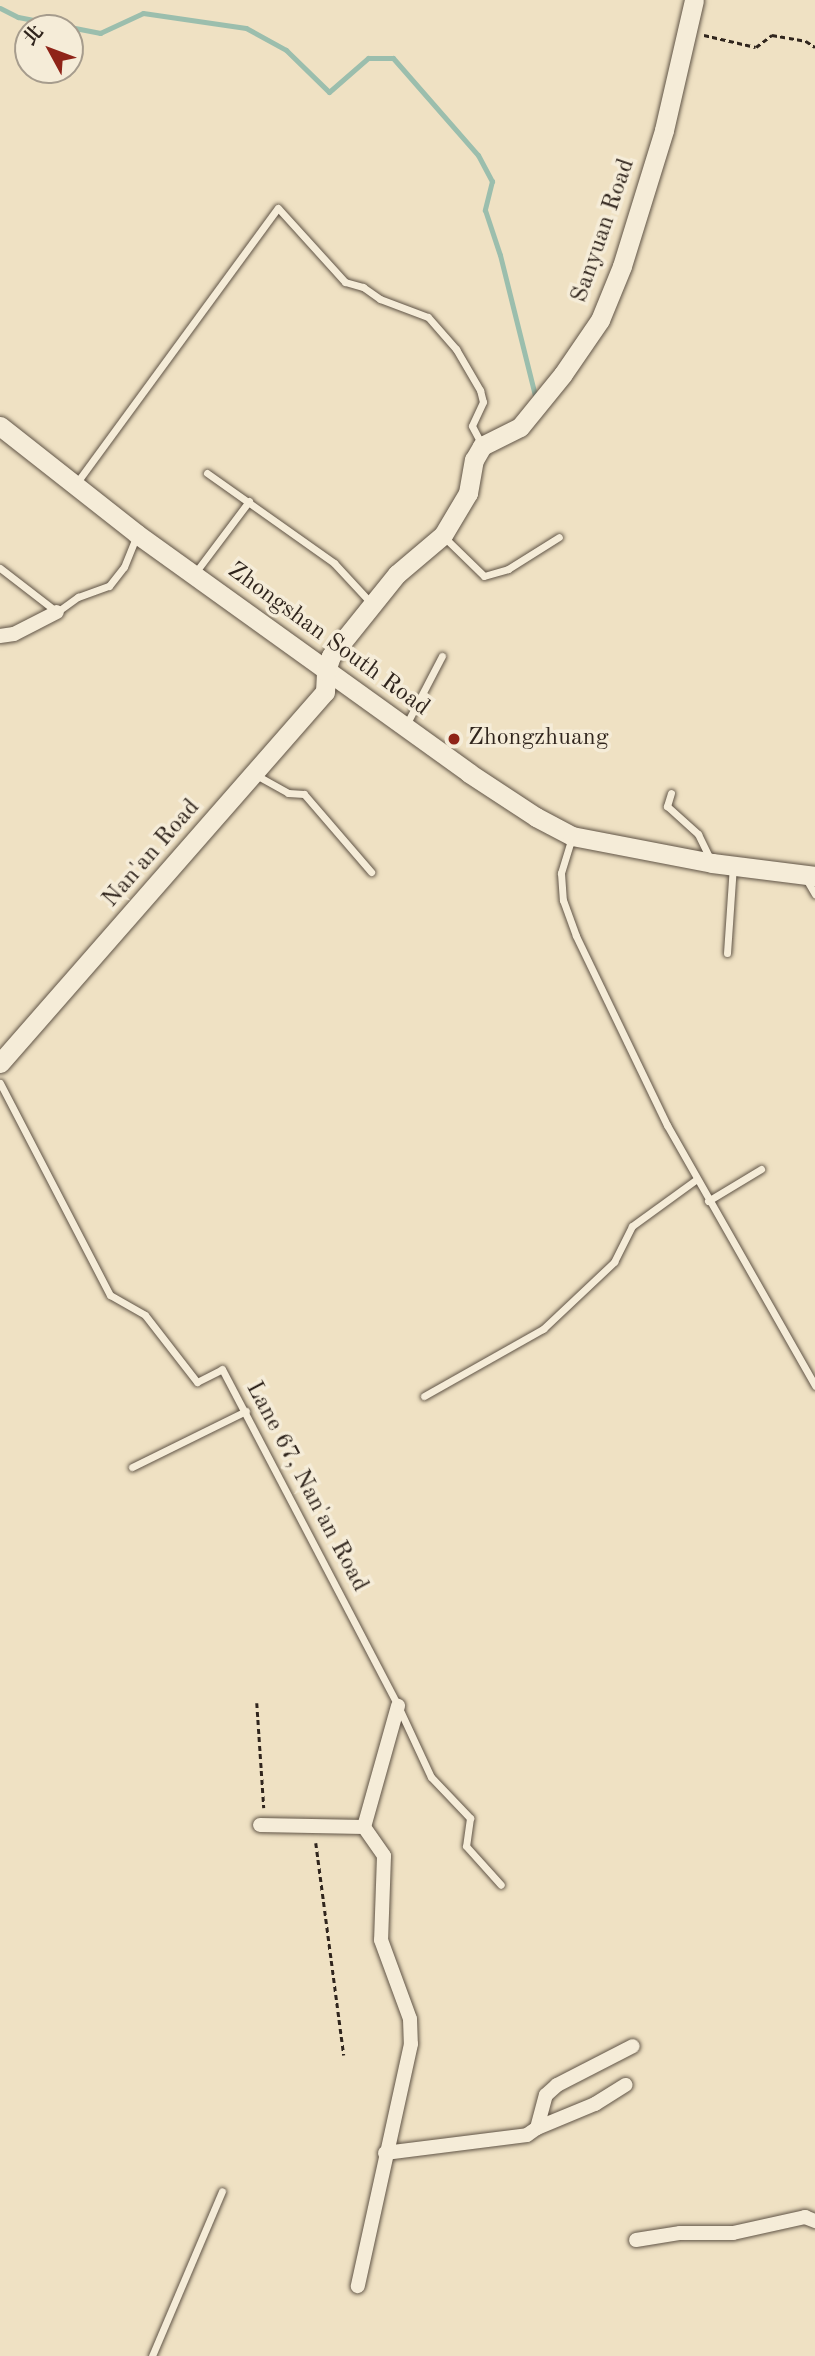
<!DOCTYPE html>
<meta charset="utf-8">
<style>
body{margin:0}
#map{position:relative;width:815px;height:2356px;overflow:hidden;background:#efe1c3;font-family:"Old Standard TT","Noto Serif TC",serif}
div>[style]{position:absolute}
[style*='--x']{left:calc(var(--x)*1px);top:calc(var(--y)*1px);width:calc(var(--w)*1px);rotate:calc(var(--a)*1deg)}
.stream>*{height:5px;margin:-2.5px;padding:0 2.5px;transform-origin:2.5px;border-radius:2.5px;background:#9bbead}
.path>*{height:2.5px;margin-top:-1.25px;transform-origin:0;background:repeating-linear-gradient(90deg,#30251d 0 5px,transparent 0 8.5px)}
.roads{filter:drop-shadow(0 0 2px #605446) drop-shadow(0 0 2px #605446)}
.lane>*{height:7px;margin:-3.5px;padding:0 3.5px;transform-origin:3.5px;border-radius:3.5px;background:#f5ecd8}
.street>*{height:14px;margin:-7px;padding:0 7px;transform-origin:7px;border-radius:7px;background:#f5ecd8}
.secondary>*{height:19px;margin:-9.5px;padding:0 9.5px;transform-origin:9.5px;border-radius:9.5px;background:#f5ecd8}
.dots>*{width:19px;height:19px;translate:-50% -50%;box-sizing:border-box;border:4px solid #f5ecd8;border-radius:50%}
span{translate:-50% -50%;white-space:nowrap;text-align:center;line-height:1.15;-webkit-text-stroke:7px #f5ecd8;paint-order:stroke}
.street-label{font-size:24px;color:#30251d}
.poi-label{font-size:24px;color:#30251d}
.left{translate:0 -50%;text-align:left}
.north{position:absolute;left:14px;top:14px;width:70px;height:70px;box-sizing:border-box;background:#f5ecd8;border:2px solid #a69c8d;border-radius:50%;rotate:311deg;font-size:19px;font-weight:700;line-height:28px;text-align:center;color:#30251d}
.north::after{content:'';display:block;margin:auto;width:24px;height:32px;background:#8f2418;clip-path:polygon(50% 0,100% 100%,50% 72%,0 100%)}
</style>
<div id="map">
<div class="stream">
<i style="--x:0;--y:8;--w:20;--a:27"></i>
<i style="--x:18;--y:17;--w:84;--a:11"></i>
<i style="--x:100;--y:33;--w:47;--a:-24.9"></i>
<i style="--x:143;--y:13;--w:104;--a:8.3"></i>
<i style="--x:246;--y:28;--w:46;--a:28.8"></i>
<i style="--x:286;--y:50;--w:60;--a:44.3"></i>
<i style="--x:329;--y:92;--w:52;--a:-41.1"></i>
<i style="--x:368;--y:58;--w:25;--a:0"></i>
<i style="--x:393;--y:58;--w:129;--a:48.8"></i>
<i style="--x:478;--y:155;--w:30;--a:62"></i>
<i style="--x:492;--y:181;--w:30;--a:104"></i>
<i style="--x:485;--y:210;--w:47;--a:71.6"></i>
<i style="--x:500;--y:255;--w:148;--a:76"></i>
</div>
<div class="path">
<i style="--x:704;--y:35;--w:53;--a:13"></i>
<i style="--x:756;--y:47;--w:20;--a:-37"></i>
<i style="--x:772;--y:35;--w:35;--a:10"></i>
<i style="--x:806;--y:41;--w:11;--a:34"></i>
<i style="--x:257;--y:1703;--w:105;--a:86.2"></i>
<i style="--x:316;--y:1843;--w:214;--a:82.5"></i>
</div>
<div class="roads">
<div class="lane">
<i style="--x:207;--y:473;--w:156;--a:35.3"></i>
<i style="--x:334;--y:563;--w:54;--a:47.2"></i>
<i style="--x:75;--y:485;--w:343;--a:-53.8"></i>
<i style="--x:278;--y:208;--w:100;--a:47.8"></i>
<i style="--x:345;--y:282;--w:19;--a:16"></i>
<i style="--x:363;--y:287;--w:21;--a:35"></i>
<i style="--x:380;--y:299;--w:51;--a:20.6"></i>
<i style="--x:428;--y:317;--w:43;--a:48.8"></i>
<i style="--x:456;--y:349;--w:48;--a:59.7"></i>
<i style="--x:480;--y:390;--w:12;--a:76"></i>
<i style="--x:483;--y:402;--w:26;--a:115"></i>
<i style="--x:472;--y:426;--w:19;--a:62"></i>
<i style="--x:443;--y:536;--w:57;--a:44.3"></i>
<i style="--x:484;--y:576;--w:25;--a:-16"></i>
<i style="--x:508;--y:569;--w:60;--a:-32.1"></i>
<i style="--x:0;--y:568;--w:72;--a:37.7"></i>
<i style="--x:57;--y:612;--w:26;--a:-36"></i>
<i style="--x:78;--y:597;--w:33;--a:-20"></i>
<i style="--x:109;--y:586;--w:24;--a:-52"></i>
<i style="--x:124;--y:567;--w:35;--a:-68"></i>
<i style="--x:195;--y:573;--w:90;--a:-53.1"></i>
<i style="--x:405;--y:727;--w:80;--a:-62.5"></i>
<i style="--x:256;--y:775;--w:37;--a:29"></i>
<i style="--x:288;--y:793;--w:16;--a:4"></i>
<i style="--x:304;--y:794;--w:103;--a:49.3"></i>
<i style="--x:671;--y:793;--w:14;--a:107"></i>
<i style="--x:667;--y:806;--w:42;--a:42.1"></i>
<i style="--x:698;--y:834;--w:28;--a:64"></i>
<i style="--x:572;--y:837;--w:38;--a:107"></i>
<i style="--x:561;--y:873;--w:27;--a:86"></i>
<i style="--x:563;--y:900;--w:38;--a:70"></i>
<i style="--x:576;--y:936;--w:210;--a:64.3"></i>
<i style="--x:667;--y:1125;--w:300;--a:60.4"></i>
<i style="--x:805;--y:877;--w:20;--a:60"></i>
<i style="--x:727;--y:953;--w:87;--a:-86.1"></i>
<i style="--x:0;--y:1083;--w:239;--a:62.6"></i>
<i style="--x:110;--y:1295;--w:40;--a:29.7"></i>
<i style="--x:145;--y:1315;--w:85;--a:52.2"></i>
<i style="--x:197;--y:1382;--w:28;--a:-27"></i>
<i style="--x:222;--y:1369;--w:380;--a:62.4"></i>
<i style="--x:398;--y:1706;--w:78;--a:65.1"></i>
<i style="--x:431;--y:1777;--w:57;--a:46.4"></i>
<i style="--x:470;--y:1818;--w:28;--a:98"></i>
<i style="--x:466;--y:1846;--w:52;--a:48.1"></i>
<i style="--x:708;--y:1201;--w:62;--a:-31.1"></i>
<i style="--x:424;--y:1396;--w:137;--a:-29.4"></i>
<i style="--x:543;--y:1329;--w:98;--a:-43.3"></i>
<i style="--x:614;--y:1262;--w:40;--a:-63.4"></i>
<i style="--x:632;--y:1226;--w:80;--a:-35.9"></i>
<i style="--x:132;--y:1467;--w:127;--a:-26.2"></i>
<i style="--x:152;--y:2356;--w:179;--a:-67"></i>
</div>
<div class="street">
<i style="--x:0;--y:636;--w:14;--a:-8"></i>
<i style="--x:14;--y:634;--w:48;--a:-27.1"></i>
<i style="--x:260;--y:1825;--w:104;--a:1.1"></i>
<i style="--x:364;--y:1827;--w:35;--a:55"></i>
<i style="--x:384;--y:1856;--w:84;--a:92"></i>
<i style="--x:381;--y:1940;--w:84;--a:69.8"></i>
<i style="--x:410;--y:2019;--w:25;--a:88"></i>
<i style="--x:411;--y:2044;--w:248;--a:102.4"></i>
<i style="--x:364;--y:1827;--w:126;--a:-74.3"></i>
<i style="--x:537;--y:2128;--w:63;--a:-22.5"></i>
<i style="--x:595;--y:2104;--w:36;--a:-32"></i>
<i style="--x:385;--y:2153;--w:143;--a:-7.2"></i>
<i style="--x:527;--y:2135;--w:12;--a:-35"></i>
<i style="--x:537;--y:2128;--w:34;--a:-75"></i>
<i style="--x:546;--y:2095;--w:15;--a:-42"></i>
<i style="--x:557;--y:2085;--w:85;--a:-27.2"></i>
<i style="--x:636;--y:2240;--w:45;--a:-9"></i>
<i style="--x:680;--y:2233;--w:53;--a:0"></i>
<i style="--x:733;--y:2233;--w:74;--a:-12.5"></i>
<i style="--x:805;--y:2217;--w:11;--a:22"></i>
</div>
<div class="secondary">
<i style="--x:0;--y:426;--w:174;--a:38.2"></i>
<i style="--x:137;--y:534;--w:409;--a:35.7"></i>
<i style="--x:469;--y:773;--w:80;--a:33.3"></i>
<i style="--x:536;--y:817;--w:41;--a:27.8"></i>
<i style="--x:572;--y:836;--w:143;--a:10.9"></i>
<i style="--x:712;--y:863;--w:104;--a:7.2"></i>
<i style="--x:0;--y:1063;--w:493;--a:-48.8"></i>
<i style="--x:325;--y:692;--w:21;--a:-87"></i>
<i style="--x:326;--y:671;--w:16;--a:-72"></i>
<i style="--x:331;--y:656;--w:105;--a:-51.2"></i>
<i style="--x:397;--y:574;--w:60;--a:-40.3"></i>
<i style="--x:443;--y:535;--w:49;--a:-59.2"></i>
<i style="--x:468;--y:493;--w:34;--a:-80"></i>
<i style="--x:474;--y:460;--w:16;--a:-60"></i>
<i style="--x:482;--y:446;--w:42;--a:-26.6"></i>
<i style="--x:520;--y:427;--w:68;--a:-50.9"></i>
<i style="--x:563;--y:374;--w:65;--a:-55.6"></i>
<i style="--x:600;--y:320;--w:58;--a:-67.8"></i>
<i style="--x:622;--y:266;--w:142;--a:-72.8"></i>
<i style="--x:664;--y:130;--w:133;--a:-77"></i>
</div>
</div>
<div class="dots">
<i style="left:454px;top:739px;background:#8f2418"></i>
</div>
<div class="street-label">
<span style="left:604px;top:231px;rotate:-71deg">Sanyuan Road</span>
<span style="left:328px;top:640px;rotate:36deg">Zhongshan South Road</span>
<span style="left:152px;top:854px;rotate:-49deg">Nan'an Road</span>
<span style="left:306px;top:1487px;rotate:62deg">Lane 67, Nan'an Road</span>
</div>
<div class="poi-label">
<span class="left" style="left:468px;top:739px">Zhongzhuang</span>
</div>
<div class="north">北</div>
</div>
